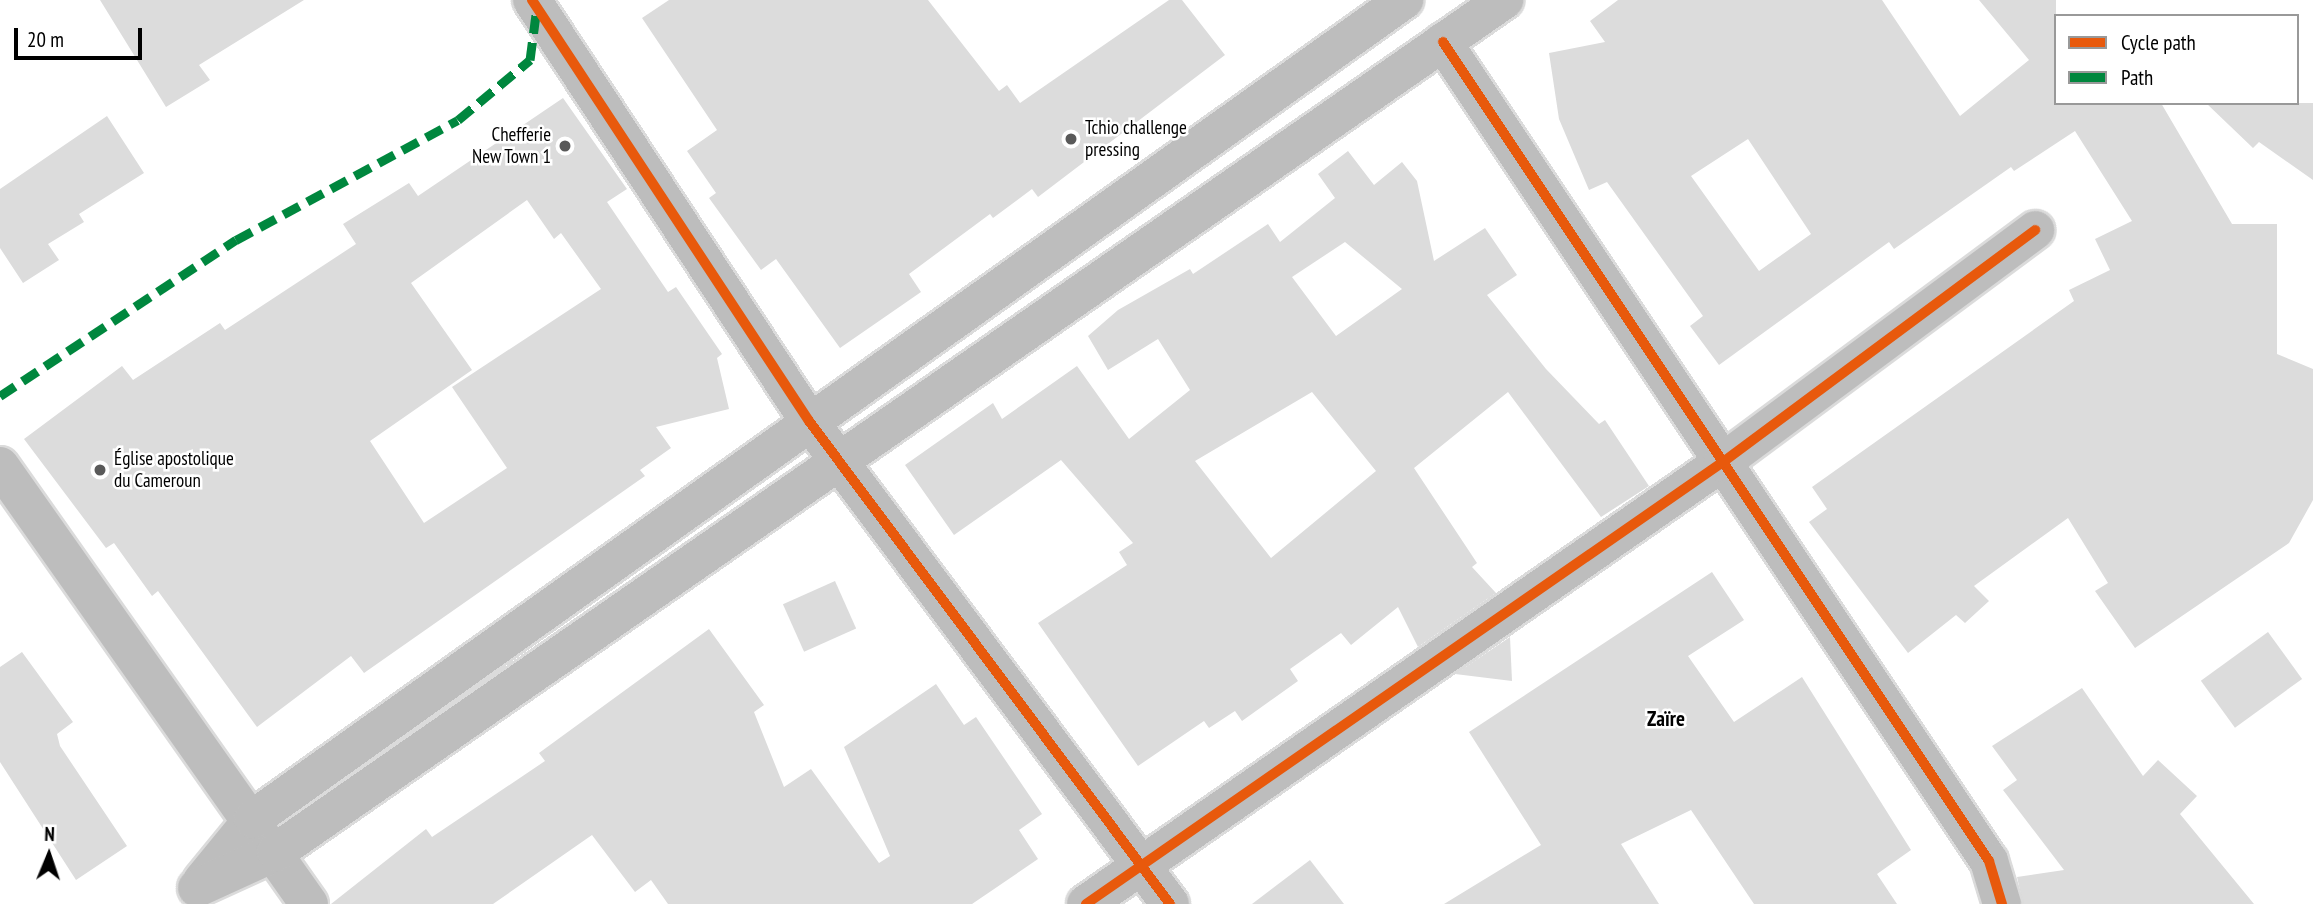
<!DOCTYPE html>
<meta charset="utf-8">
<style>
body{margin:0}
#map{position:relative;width:2313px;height:904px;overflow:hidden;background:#fff;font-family:"PT Sans Narrow",sans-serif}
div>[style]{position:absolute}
.building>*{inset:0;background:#dcdcdc;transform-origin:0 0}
.roads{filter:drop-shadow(2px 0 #dbdbdb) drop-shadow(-2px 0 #dbdbdb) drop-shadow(0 2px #dbdbdb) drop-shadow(0 -2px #dbdbdb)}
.street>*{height:38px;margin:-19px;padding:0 19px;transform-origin:19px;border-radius:19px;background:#bdbdbd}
.primary>*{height:38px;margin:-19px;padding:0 19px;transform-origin:19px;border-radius:19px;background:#bdbdbd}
.quiet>*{height:9px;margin-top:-4.5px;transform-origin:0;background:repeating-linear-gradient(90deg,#00873e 0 18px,transparent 0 27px)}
.cycleway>*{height:10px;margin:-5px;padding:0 5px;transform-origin:5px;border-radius:5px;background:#e8590c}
.dots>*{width:19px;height:19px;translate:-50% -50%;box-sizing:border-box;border:4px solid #fff;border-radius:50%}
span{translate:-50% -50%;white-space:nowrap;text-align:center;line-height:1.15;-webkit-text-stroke:5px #fff;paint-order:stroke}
.poi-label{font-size:19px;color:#000}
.left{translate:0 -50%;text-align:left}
.right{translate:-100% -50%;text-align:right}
.neighbourhood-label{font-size:21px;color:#000;font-weight:700}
.legend{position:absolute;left:2054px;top:14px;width:245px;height:91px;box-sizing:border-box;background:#fff;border:2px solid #999;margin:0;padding:9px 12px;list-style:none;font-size:21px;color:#000}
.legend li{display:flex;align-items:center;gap:14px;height:35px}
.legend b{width:35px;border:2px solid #999}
.north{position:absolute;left:14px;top:820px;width:70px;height:70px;-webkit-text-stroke:5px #fff;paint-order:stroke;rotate:2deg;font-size:19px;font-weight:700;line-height:28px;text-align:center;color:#000}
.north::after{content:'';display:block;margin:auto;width:24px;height:32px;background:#000;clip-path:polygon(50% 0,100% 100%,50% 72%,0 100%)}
.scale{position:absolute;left:14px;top:28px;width:128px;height:32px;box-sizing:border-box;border:4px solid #000;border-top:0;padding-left:9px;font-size:21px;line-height:24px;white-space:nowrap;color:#000;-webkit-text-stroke:5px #fff;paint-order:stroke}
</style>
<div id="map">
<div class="building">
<div style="clip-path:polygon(100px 0,304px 0,199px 65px,210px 80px,166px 107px)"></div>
<div style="clip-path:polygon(669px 0,928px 0,999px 91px,1007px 85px,1020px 103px,1169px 0,1182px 0,1225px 55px,1038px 197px,1032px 189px,993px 218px,990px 214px,909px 274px,921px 292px,840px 348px,776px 259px,761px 270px,709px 198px,716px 193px,687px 151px,717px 130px,642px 18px)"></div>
<div style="clip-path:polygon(evenodd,1618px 0,1882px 0,1960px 116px,2029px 60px,1979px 0,2056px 0,2056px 103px,2161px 103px,2232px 224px,2277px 224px,2277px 354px,2313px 369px,2313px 500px,2289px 543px,2135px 648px,2095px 591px,2108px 583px,2068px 518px,1974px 586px,1989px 601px,1965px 623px,1956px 615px,1908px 653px,1809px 522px,1827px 509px,1812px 487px,2074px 301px,2069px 290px,2110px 270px,2095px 239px,2132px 221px,2075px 131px,2014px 171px,2011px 167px,1894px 249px,1889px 242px,1719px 365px,1690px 326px,1703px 316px,1607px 182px,1589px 190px,1559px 119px,1549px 53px,1605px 42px,1590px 21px,1618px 0,1748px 139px,1811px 234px,1759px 271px,1691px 176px,1748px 139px)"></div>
<div style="clip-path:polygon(evenodd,563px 98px,627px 189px,607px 202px,668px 292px,676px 287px,722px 354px,717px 358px,729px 409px,656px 427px,671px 448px,640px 470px,645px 476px,364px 673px,351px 656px,257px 727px,158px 591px,152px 596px,114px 543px,106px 548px,24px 439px,122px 366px,133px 380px,220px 323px,225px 330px,356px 244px,343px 224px,409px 183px,418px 196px,563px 98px,527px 200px,554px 239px,561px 233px,601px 289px,452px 387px,507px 468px,424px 523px,370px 441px,472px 370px,411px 283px,527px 200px)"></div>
<div style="clip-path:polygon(2206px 103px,2313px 103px,2313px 180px,2259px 142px,2253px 148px)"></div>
<div style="clip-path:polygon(107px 116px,144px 173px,79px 214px,84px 222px,48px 244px,59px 260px,23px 283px,0 248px,0 189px)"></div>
<div style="clip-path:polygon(evenodd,1348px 151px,1374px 185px,1402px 162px,1417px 181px,1434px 261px,1485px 228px,1517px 275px,1487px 295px,1546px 369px,1599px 424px,1605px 420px,1649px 486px,1601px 517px,1508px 392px,1414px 468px,1477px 563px,1472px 567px,1496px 593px,1418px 647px,1398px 607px,1351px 645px,1341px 633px,1290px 669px,1298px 681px,1242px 721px,1235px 711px,1209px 728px,1204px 721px,1138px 766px,1038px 623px,1127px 565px,1119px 552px,1133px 543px,1061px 460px,954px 535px,905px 465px,993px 403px,1002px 419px,1077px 366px,1129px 439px,1190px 390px,1158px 339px,1108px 370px,1088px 336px,1118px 310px,1190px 269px,1193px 274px,1268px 224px,1280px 242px,1335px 198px,1318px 174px,1348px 151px,1345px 242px,1402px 289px,1336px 336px,1292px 277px,1345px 242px,1348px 151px,1312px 392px,1376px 471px,1271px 558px,1195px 461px,1312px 392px)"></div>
<div style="clip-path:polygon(1712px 572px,1744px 620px,1688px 656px,1734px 722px,1802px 677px,1911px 850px,1877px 874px,1897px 904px,1754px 904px,1691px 810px,1621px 844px,1659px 904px,1444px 904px,1541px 845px,1469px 732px)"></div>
<div style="left:835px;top:581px;width:52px;height:57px;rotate:66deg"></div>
<div style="clip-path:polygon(709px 629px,764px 705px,754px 712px,784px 787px,811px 769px,879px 863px,890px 856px,844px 747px,936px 684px,964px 725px,976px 717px,1042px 814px,1019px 830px,1038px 859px,972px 904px,668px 904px,651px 880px,635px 892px,592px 835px,493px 904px,331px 904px,426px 829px,432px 837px,545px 761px,539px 753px)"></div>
<div style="left:2268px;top:632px;width:58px;height:83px;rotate:54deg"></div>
<div style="clip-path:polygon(1510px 637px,1512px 681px,1455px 674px)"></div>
<div style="clip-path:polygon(22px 652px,73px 722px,57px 734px,60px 746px,127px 846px,76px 880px,0 762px,0 667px)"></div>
<div style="clip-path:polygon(2082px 688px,2143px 776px,2158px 760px,2197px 796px,2180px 814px,2254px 904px,2023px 904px,2017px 877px,2064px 870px,2003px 790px,2017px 780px,1992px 746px)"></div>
<div style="clip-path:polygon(1310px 860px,1344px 904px,1252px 904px)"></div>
</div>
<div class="roads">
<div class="street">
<div style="left:532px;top:0;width:504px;rotate:56.66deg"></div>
<div style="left:809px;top:421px;width:603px;rotate:53.23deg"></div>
<div style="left:1443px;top:42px;width:984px;rotate:56.31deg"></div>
<div style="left:1989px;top:861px;width:45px;rotate:73.2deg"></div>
<div style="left:0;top:466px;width:536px;rotate:54.8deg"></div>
<div style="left:1086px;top:904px;width:775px;rotate:-34.76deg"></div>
<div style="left:1723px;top:462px;width:389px;rotate:-36.6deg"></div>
</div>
<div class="primary">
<div style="left:202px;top:881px;width:80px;rotate:-50.6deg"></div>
<div style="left:253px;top:819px;width:1413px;rotate:-35.43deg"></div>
<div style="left:197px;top:888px;width:87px;rotate:-24.5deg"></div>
<div style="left:276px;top:852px;width:1495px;rotate:-34.75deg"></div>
</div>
</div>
<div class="quiet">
<div style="left:0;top:396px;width:283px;rotate:-33.5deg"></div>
<div style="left:236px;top:240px;width:252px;rotate:-28.4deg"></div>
<div style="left:458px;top:120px;width:94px;rotate:-39.8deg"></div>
<div style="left:530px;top:60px;width:53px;rotate:-82.5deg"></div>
</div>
<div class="cycleway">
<div style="left:532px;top:0;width:504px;rotate:56.66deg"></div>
<div style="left:809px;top:421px;width:603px;rotate:53.23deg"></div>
<div style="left:1443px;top:42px;width:984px;rotate:56.31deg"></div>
<div style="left:1989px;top:861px;width:45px;rotate:73.2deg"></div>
<div style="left:1086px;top:904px;width:775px;rotate:-34.76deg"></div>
<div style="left:1723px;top:462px;width:389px;rotate:-36.6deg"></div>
</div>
<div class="dots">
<div style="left:1071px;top:139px;background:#595959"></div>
<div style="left:565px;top:146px;background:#595959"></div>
<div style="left:100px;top:470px;background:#595959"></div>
</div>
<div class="poi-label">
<span class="left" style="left:1085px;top:139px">Tchio challenge<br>pressing</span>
<span class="right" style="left:551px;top:146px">Chefferie<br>New Town 1</span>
<span class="left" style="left:114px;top:470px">Église apostolique<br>du Cameroun</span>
</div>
<div class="neighbourhood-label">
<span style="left:1666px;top:719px">Zaïre</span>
</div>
<ul class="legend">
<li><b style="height:9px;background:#e8590c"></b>Cycle path</li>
<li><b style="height:9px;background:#00873e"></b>Path</li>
</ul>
<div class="north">N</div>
<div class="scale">20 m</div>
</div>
